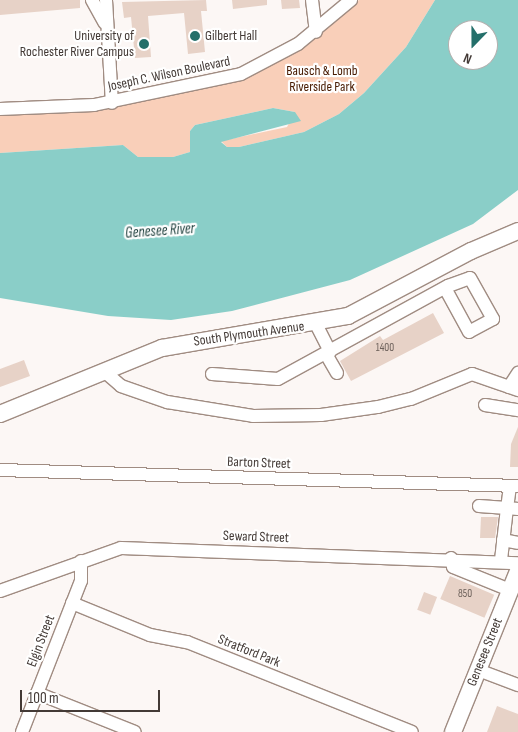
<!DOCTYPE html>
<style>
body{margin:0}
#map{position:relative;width:518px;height:732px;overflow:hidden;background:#fcf7f5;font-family:"Sofia Sans Condensed",sans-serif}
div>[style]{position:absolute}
.green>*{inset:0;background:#f9cfb9}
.water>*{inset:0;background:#8acec8}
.building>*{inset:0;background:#e7d2c7;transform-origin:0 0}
.roads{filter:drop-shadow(1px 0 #a08c82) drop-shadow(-1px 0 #a08c82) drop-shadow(0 1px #a08c82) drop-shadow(0 -1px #a08c82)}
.minor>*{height:12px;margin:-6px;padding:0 6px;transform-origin:6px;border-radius:6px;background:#fff}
.major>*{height:16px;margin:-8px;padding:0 8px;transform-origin:8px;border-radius:8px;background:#fff}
.dots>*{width:14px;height:14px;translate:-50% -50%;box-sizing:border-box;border:2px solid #fff;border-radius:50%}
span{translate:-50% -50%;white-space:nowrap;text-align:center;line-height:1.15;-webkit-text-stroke:4.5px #fff;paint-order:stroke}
.number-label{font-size:11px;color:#6c605a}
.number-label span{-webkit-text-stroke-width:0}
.poi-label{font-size:14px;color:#433a36}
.right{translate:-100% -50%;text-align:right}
.left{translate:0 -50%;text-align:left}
.park-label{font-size:14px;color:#471a00}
.street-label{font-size:14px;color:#433a36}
.water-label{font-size:15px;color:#1b3d3a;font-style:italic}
.north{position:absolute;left:448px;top:20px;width:50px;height:50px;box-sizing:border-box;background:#fff;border:1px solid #b4b0af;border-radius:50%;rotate:202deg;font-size:14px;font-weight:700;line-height:20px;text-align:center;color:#433a36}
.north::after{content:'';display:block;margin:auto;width:18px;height:22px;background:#246f6a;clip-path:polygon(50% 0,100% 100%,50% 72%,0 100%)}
.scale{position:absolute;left:20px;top:690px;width:140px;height:22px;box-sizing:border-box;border:2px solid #433a36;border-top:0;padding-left:6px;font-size:15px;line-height:18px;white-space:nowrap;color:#433a36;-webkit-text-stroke:4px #fff;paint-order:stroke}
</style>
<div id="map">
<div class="green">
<div style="clip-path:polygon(359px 0,435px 0,406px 47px,364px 93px,339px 114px,304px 132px,239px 147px,227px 147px,221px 141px,287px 127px,295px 112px,273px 108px,195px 125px,190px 131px,190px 152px,173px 157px,138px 157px,123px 145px,0 153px,0 114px,80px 112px,239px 80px,294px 53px)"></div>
</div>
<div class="water">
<div style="clip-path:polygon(evenodd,435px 0,518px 0,518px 190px,473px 224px,350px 280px,232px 311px,171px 320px,108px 316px,0 298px,0 153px,123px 145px,138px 157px,173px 157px,190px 152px,190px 131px,195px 125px,273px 108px,295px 112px,301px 121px,221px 142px,227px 147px,239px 147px,304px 132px,339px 114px,364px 93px,406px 47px,435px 0,458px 30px,488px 30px,488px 60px,458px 60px,458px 30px)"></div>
</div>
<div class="building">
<div style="clip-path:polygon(0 0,80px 0,80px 8px,0 15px)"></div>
<div style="clip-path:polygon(206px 0,207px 11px,201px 11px,205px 52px,188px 54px,184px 13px,148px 16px,151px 57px,135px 58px,131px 17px,124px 18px,122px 2px)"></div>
<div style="clip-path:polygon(232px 0,267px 0,267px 5px,233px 9px)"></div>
<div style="clip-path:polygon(281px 0,299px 0,300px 8px,282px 9px)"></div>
<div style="clip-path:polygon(433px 313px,444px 333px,351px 381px,340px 361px,380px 336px,383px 340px)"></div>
<div style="clip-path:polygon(24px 360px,30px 376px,0 387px,0 369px)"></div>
<div style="clip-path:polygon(518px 427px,518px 467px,510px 467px,511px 444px)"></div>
<div style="clip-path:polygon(481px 517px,498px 517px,495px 538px,480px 538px)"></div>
<div style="left:450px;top:576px;width:48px;height:25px;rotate:23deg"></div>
<div style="left:424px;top:592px;width:14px;height:19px;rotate:21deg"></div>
<div style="clip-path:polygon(497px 706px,518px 714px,518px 732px,487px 732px)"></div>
</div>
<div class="roads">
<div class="minor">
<div style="left:92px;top:0;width:26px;rotate:61deg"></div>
<div style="left:106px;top:0;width:103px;rotate:86.7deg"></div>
<div style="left:312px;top:0;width:32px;rotate:83deg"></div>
<div style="left:0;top:109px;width:94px;rotate:-2.4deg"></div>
<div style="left:94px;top:105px;width:150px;rotate:-11.9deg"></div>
<div style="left:241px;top:74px;width:64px;rotate:-27.8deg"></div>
<div style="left:298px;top:44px;width:69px;rotate:-39.7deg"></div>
<div style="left:316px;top:324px;width:31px;rotate:63deg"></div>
<div style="left:326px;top:354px;width:22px;rotate:60deg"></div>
<div style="left:105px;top:372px;width:21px;rotate:41deg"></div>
<div style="left:121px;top:386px;width:49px;rotate:19.2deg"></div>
<div style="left:167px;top:402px;width:87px;rotate:9.2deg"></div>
<div style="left:253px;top:416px;width:68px;rotate:-0.8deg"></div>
<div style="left:321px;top:415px;width:58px;rotate:-8deg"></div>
<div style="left:378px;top:407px;width:34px;rotate:-14deg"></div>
<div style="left:411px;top:399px;width:66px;rotate:-22.3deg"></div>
<div style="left:472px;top:374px;width:49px;rotate:19.2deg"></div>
<div style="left:212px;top:374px;width:66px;rotate:4.3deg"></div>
<div style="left:278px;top:379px;width:194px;rotate:-28.7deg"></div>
<div style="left:448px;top:286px;width:23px;rotate:-20deg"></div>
<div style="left:470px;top:278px;width:47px;rotate:60.7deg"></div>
<div style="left:493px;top:319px;width:27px;rotate:152deg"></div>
<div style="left:469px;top:332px;width:50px;rotate:-118.6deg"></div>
<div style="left:509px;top:387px;width:17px;rotate:-57deg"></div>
<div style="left:485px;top:405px;width:33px;rotate:9deg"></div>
<div style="left:0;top:470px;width:518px;rotate:1.77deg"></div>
<div style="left:479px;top:506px;width:28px;rotate:4deg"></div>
<div style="left:507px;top:508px;width:22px;rotate:-82deg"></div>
<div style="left:503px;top:540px;width:15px;rotate:11deg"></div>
<div style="left:451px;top:558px;width:9px;rotate:77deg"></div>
<div style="left:453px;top:567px;width:61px;rotate:22deg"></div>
<div style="left:501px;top:560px;width:52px;rotate:-83.4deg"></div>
<div style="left:507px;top:508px;width:11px;rotate:5deg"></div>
<div style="left:0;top:591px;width:128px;rotate:-19.6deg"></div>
<div style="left:121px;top:548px;width:397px;rotate:2.2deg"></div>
<div style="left:72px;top:603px;width:84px;rotate:22.3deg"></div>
<div style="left:150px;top:635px;width:38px;rotate:11deg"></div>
<div style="left:187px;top:642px;width:242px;rotate:21.8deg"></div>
<div style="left:478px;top:670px;width:43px;rotate:20.6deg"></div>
<div style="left:37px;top:693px;width:105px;rotate:21.7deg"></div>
<div style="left:22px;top:732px;width:162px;rotate:-68.7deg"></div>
<div style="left:81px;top:581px;width:20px;rotate:-90deg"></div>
</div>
<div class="major">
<div style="left:0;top:414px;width:175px;rotate:-22.2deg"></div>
<div style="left:162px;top:348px;width:189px;rotate:-9.8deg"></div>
<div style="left:348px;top:316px;width:139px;rotate:-27.9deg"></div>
<div style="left:471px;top:251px;width:51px;rotate:-23.1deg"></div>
<div style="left:453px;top:732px;width:174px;rotate:-68deg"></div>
</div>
</div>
<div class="dots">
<div style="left:195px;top:36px;background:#246f6a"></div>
<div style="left:144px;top:44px;background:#246f6a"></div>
</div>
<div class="number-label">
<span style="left:385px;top:348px">1400</span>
<span style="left:465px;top:594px">850</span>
</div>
<div class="poi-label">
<span class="right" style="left:134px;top:44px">University of<br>Rochester River Campus</span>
<span class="left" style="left:205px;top:36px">Gilbert Hall</span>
</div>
<div class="park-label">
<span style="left:322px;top:79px">Bausch &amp; Lomb<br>Riverside Park</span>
</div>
<div class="street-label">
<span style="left:169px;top:74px;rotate:-12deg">Joseph C. Wilson Boulevard</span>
<span style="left:249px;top:334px;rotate:-8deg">South Plymouth Avenue</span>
<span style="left:259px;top:463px;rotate:2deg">Barton Street</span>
<span style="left:256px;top:537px;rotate:2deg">Seward Street</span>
<span style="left:41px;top:641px;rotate:-69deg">Elgin Street</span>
<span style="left:249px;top:651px;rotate:22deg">Stratford Park</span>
<span style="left:485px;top:652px;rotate:-68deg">Genesee Street</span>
</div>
<div class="water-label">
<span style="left:160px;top:231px;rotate:-4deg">Genesee River</span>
</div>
<div class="north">N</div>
<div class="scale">100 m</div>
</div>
